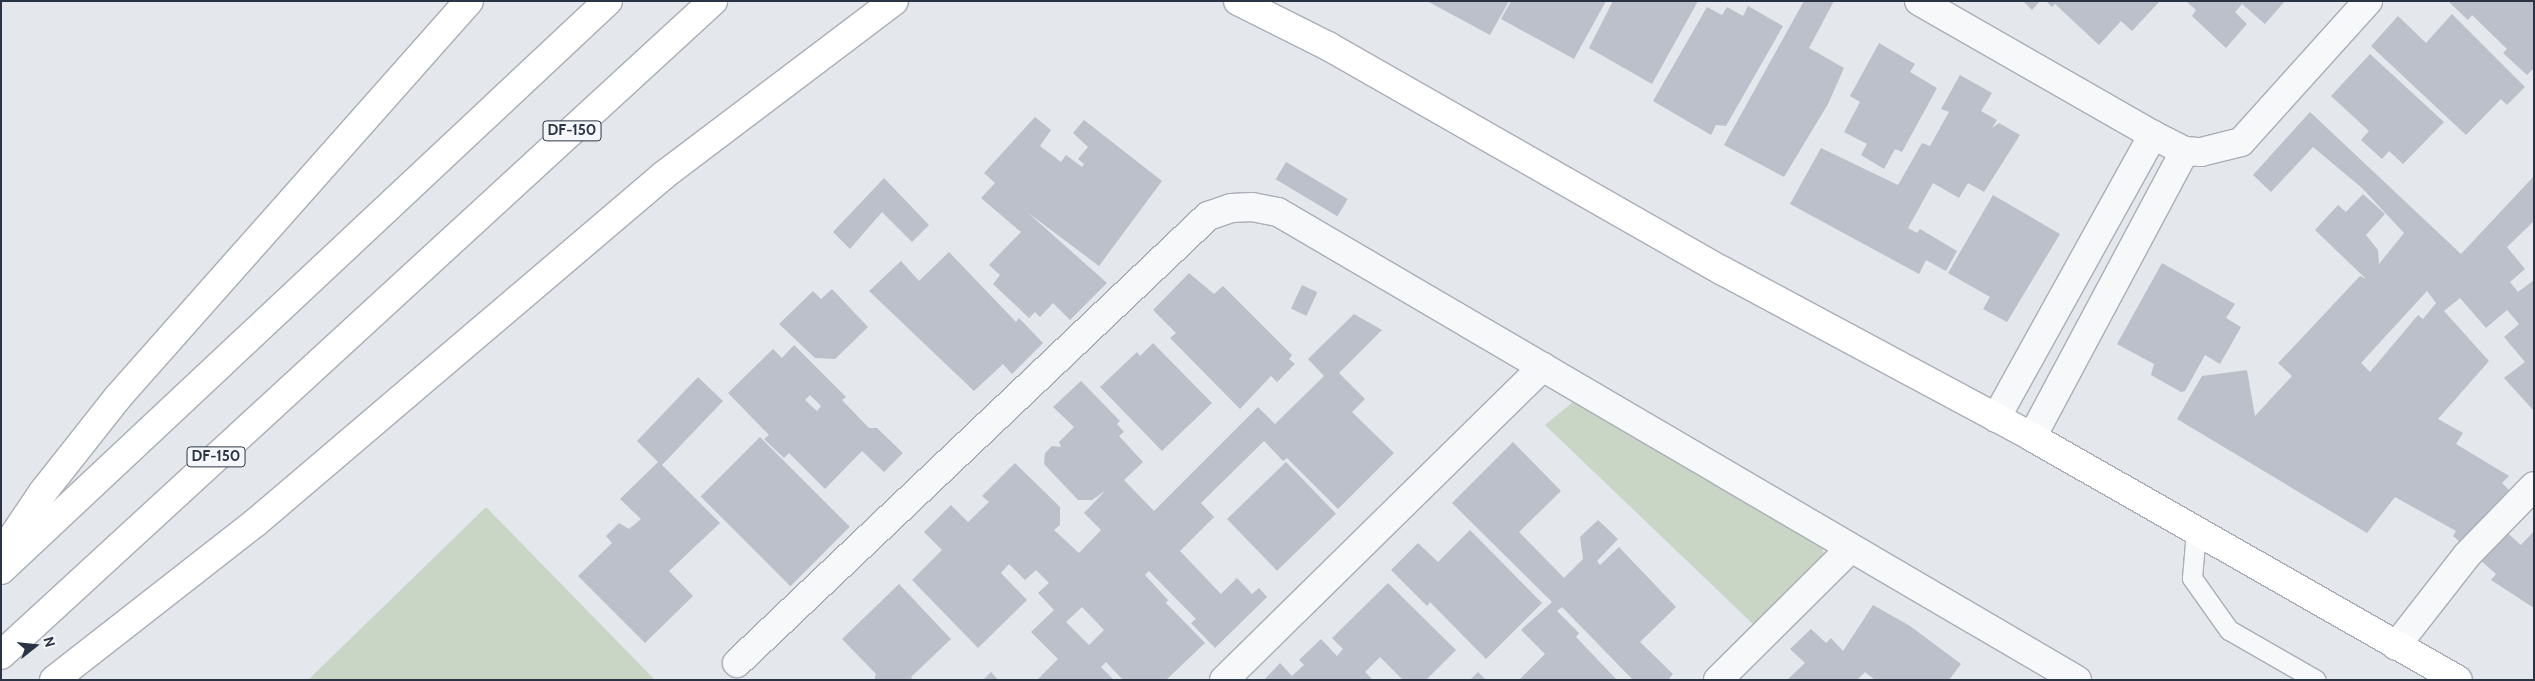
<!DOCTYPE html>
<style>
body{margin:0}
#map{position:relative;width:2535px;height:681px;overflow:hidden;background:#e4e7ec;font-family:Cabin,sans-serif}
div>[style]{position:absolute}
.green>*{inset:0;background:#c9d6c5}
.building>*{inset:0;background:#bbc0ca;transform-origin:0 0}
.roads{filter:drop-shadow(1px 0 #a9aeb7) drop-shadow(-1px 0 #a9aeb7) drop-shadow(0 1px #a9aeb7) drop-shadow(0 -1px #a9aeb7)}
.lane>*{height:19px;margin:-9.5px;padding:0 9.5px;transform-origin:9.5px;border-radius:9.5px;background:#f7f8fa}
.street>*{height:28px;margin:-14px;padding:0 14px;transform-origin:14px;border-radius:14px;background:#f7f8fa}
.secondary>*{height:28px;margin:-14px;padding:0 14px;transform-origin:14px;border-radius:14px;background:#fff}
.primary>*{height:28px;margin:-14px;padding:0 14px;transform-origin:14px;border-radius:14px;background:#fff}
span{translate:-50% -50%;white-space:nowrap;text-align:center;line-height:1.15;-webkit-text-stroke:5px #f4f6f9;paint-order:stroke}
.shield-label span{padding:1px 4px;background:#f4f6f9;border:1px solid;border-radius:4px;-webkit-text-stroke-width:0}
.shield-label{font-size:15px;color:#2b3445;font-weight:700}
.frame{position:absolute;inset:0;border:2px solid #2b3445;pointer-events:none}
.north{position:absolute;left:10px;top:621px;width:50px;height:50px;-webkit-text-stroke:4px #f4f6f9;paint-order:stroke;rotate:74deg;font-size:14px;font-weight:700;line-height:20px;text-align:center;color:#2b3445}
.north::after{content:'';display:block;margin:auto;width:18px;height:22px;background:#2b3445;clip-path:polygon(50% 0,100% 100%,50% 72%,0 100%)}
</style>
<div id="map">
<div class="green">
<div style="clip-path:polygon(1574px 401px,1820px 540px,1824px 554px,1755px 626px,1545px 425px)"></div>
<div style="clip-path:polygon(486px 507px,655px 680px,308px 680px)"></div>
</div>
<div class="building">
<div style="clip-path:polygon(1427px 1px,1509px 1px,1490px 35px)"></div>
<div style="clip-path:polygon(1511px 1px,1606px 1px,1574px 59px,1501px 19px)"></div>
<div style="clip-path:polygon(1613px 1px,1698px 1px,1652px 84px,1589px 48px)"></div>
<div style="clip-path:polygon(1804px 1px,1834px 1px,1809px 48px,1844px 68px,1828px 104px,1784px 177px,1724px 145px)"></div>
<div style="clip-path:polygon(2023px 1px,2040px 1px,2032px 10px)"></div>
<div style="clip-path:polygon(2046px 1px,2160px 1px,2132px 31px,2121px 21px,2099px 45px,2055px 4px,2052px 7px)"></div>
<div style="clip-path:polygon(2186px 1px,2285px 1px,2265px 24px,2242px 4px,2235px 12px,2247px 24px,2226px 48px,2192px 16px,2196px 10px)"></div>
<div style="clip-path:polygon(2448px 1px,2534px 1px,2534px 68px,2527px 75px,2503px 53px,2507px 49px,2472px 15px,2468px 20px)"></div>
<div style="clip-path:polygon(1748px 6px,1783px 26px,1726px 126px,1716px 125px,1711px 135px,1653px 101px,1707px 7px,1722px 15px,1727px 7px,1743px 16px)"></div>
<div style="clip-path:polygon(2452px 14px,2525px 87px,2507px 105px,2501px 99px,2466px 135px,2371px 46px,2398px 16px,2426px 43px)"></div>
<div style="clip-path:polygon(1879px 43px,1915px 64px,1910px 72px,1937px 88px,1902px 152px,1895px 149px,1884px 169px,1861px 155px,1867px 144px,1844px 132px,1860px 102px,1850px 96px)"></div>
<div style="clip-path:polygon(2370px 54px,2444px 122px,2403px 164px,2389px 151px,2382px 159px,2361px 140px,2369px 131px,2331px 96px)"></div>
<div style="clip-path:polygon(1960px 75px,1992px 93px,1981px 111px,1997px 120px,1992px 128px,1999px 123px,2020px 135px,1984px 192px,1968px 183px,1959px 198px,1933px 183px,1908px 228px,1917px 233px,1920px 229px,1957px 251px,1946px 271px,1926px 260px,1919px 274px,1790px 204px,1821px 148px,1898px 185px,1922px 143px,1930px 146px,1949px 112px,1941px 109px)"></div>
<div style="clip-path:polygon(evenodd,2310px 112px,2461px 254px,2534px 176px,2534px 221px,2507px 247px,2525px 269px,2510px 282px,2518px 292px,2534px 280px,2534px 411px,2504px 378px,2525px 362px,2504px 337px,2519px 324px,2507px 310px,2486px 328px,2460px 298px,2444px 311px,2489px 361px,2438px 419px,2463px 433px,2456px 444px,2509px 476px,2502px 483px,2513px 494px,2497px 524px,2521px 545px,2534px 531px,2534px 608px,2491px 580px,2496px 574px,2453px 536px,2456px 531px,2395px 497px,2367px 533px,2177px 419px,2202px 376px,2247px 370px,2255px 416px,2292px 376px,2278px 363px,2280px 361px,2360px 276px,2366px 279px,2315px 230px,2338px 205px,2346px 212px,2363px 194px,2385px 214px,2366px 235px,2378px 250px,2379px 264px,2404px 233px,2362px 188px,2313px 147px,2271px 192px,2253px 175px,2310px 112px,2427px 291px,2436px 303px,2423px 319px,2418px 315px,2370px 372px,2361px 363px,2427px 291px)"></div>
<div style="clip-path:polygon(1035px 117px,1051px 130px,1040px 146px,1061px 162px,1066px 155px,1082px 167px,1084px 164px,1078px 159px,1088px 147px,1073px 133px,1084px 120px,1162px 181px,1099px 266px,1027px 212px,1107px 283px,1070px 320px,1053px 303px,1040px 317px,1035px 312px,1029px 318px,993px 284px,1000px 275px,989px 265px,1021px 232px,981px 198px,995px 183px,984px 173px)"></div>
<div style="left:1286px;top:162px;width:72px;height:20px;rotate:31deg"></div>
<div style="clip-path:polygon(884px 178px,929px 225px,912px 242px,882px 212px,850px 249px,833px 232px)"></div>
<div style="clip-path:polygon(1993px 195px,2060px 234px,2007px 322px,1983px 309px,1990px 297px,1948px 273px)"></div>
<div style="clip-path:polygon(949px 252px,1016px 322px,1019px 318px,1043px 343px,1012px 374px,1003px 364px,974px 391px,869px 291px,901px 261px,919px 281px)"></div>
<div style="clip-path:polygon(2162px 263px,2235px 304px,2226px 318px,2241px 327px,2220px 364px,2205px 355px,2185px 391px,2181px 392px,2151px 375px,2154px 364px,2117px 344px)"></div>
<div style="clip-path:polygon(1189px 273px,1214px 294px,1223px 286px,1292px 355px,1289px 359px,1295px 364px,1277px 382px,1271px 376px,1240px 409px,1170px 338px,1176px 333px,1153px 310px)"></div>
<div style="left:1302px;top:285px;width:17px;height:26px;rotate:25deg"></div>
<div style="clip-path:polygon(832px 289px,868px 327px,835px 359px,815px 358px,779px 324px,813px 291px,821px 299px)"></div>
<div style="clip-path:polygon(evenodd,1354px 314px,1382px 330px,1339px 373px,1365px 399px,1352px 412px,1394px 453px,1338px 509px,1287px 458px,1283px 461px,1264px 441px,1201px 503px,1214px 517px,1180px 551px,1221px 594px,1237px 578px,1252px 594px,1259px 588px,1267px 597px,1215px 648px,1191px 623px,1196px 619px,1149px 571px,1145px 575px,1168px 600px,1166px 603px,1205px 643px,1166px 680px,1123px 680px,1106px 662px,1101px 667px,1114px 680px,1037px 680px,1058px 659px,1031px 632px,1054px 610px,1038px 593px,1049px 583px,1036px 570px,1025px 580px,1009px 564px,1001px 573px,1027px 600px,978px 648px,912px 580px,942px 550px,924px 532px,951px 505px,968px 522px,989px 502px,982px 496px,1015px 463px,1060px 507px,1060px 525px,1054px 530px,1079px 553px,1101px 530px,1084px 513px,1105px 491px,1092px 500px,1078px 500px,1044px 464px,1045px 453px,1052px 446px,1061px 447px,1059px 442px,1074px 427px,1053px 407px,1081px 381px,1120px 421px,1117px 424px,1124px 432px,1119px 436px,1143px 462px,1124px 480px,1154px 511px,1258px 407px,1275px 424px,1320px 380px,1324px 376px,1308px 359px,1354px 314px,1082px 607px,1104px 630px,1089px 645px,1066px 622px,1082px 607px)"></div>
<div style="clip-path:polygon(1153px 343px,1212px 403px,1162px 451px,1100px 387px,1137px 352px,1140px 356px)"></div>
<div style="clip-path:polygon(evenodd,794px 345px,846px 397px,842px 400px,869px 428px,877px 428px,903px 453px,884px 472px,862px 451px,825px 489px,789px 453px,784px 458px,764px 439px,769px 435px,728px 393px,773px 349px,782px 358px,794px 345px,810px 395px,821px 406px,817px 411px,805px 400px,810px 395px)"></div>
<div style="clip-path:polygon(698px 377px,723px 401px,662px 465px,720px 523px,669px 571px,693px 596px,645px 643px,578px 576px,612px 543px,606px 536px,619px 523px,629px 529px,641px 519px,620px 499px,658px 462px,637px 441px)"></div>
<div style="left:760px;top:437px;width:127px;height:84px;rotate:45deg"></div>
<div style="clip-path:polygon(1513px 442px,1561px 491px,1519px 532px,1564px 578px,1583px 559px,1580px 537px,1598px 520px,1618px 539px,1597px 561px,1600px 565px,1619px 547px,1676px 607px,1640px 642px,1673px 674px,1668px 680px,1633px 680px,1562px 607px,1557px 611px,1579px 633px,1576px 637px,1617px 680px,1519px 680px,1545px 654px,1521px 630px,1552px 602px,1452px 503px)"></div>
<div style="left:1286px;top:462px;width:72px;height:82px;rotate:46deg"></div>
<div style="clip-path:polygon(1470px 530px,1542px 603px,1486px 659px,1430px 602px,1427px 606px,1391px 570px,1418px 543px,1438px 562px)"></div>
<div style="clip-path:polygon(1388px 583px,1456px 650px,1426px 680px,1403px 680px,1380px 657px,1365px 672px,1373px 680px,1264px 680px,1280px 663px,1292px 676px,1304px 665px,1299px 660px,1321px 639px,1337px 656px,1343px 649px,1332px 638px)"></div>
<div style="clip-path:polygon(899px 584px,951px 639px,911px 677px,913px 680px,874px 680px,876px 674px,842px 639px)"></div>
<div style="clip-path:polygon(1873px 605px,1910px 626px,1961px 664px,1949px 680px,1875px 680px,1865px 672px,1857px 680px,1787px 680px,1805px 663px,1790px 649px,1811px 629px,1826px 643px,1831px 638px,1843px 651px)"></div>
<div style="clip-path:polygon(991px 672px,998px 680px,983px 680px)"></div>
<div style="clip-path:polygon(1478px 672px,1486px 680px,1470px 680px)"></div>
</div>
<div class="roads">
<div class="lane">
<div style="left:2196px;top:531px;width:47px;rotate:94.9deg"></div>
<div style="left:2192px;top:578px;width:64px;rotate:54.6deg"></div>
<div style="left:2229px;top:630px;width:100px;rotate:29.9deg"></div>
</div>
<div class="street">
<div style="left:1919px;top:1px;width:270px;rotate:29.8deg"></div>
<div style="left:2153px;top:135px;width:36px;rotate:27deg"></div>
<div style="left:2185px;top:151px;width:16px;rotate:4deg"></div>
<div style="left:2201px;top:152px;width:41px;rotate:-14deg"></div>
<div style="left:2241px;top:142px;width:190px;rotate:-48deg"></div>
<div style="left:1996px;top:418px;width:324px;rotate:-61deg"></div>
<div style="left:2032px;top:437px;width:324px;rotate:-61.9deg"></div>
<div style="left:2396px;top:646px;width:115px;rotate:-52deg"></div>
<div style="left:2467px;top:555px;width:96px;rotate:-45.8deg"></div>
<div style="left:737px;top:663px;width:649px;rotate:-43.5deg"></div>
<div style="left:1208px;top:216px;width:24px;rotate:-19deg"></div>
<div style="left:1231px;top:208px;width:21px;rotate:-3deg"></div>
<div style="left:1252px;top:207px;width:26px;rotate:11deg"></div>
<div style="left:1278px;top:212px;width:926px;rotate:30.36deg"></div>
<div style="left:1224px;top:680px;width:447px;rotate:-44.5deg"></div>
<div style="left:1718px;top:680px;width:187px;rotate:-44.8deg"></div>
</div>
<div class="secondary">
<div style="left:1238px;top:1px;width:101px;rotate:26.6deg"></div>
<div style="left:1328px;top:46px;width:455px;rotate:29.7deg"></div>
<div style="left:1723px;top:271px;width:351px;rotate:28.2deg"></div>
<div style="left:2032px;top:437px;width:490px;rotate:29.7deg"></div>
</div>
<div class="primary">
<div style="left:1px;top:554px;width:75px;rotate:-55.9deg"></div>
<div style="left:43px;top:492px;width:121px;rotate:-51.7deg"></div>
<div style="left:118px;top:397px;width:529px;rotate:-48.45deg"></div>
<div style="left:1px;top:570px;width:832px;rotate:-43.15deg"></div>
<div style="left:1px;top:655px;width:967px;rotate:-42.57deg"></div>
<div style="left:54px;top:680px;width:255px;rotate:-38deg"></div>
<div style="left:255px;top:523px;width:537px;rotate:-40.39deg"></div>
<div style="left:664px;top:175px;width:288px;rotate:-37.1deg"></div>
</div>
</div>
<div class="shield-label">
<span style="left:572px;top:131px">DF-150</span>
<span style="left:216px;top:457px">DF-150</span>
</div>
<div class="frame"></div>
<div class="north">N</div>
</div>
